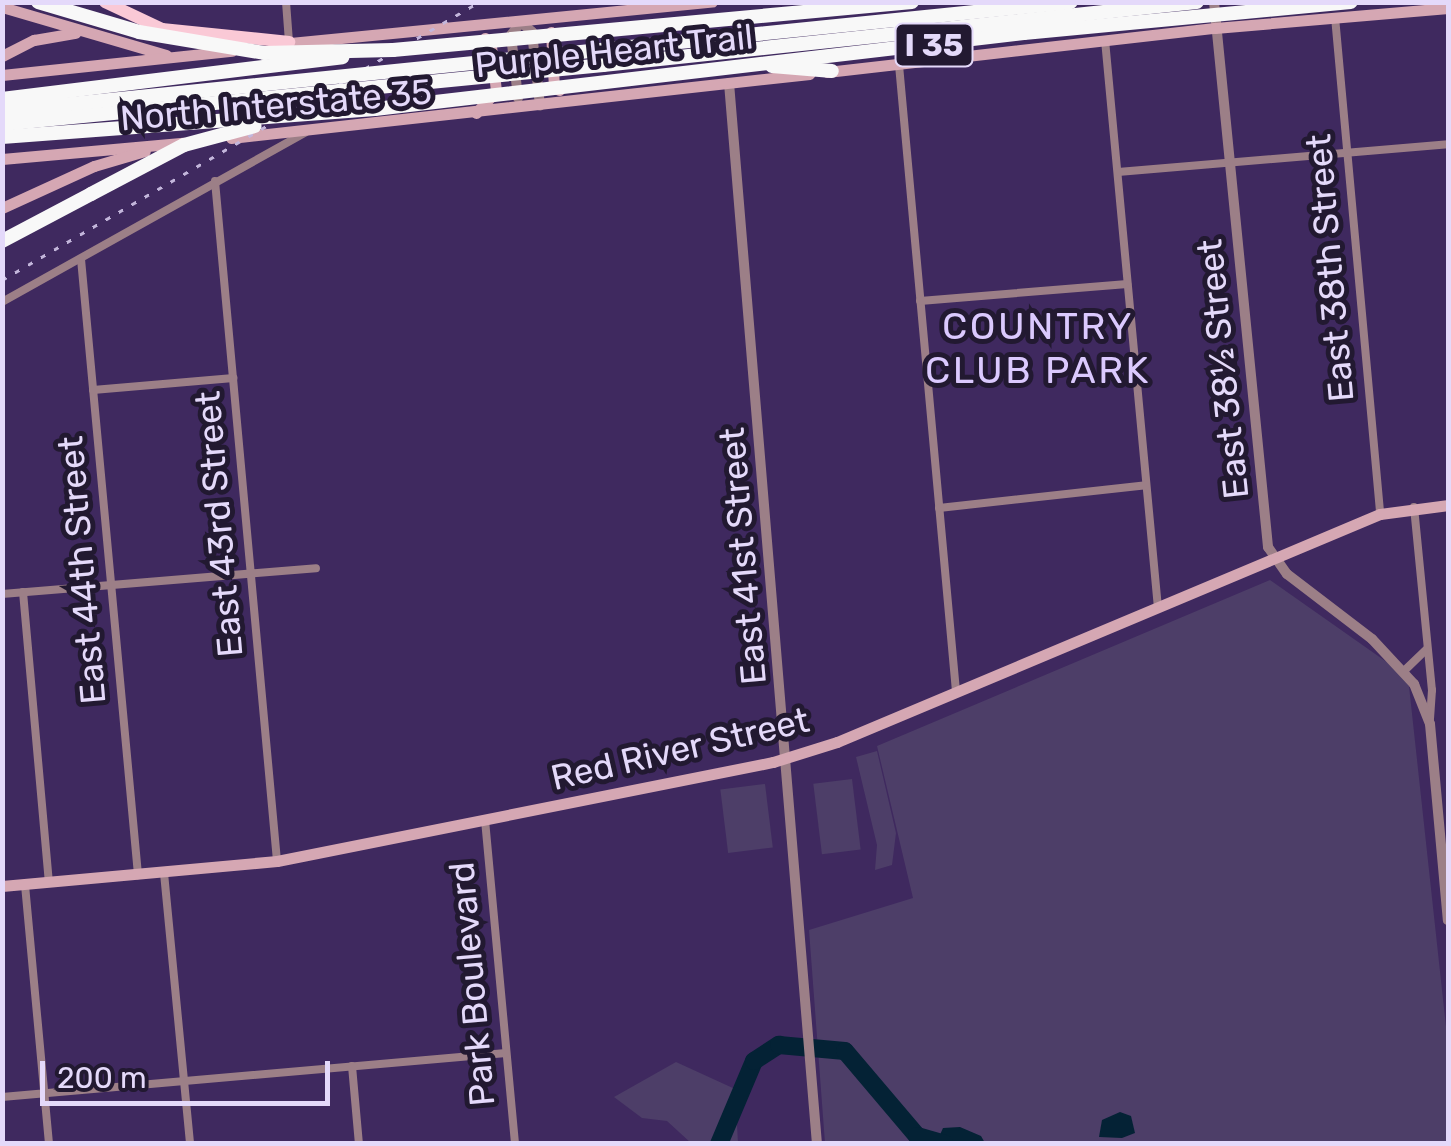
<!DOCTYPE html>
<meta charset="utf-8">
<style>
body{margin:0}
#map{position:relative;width:1451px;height:1146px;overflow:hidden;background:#3f295f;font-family:Rubik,sans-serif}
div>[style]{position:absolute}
.green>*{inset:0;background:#4d3e68;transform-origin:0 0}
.water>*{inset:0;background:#042235}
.river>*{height:18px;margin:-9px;padding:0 9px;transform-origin:9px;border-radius:9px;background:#042235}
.minor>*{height:8px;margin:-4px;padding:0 4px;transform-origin:4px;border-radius:4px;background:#9c7f87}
.tertiary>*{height:10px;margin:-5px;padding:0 5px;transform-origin:5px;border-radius:5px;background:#9c7f87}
.secondary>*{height:11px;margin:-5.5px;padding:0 5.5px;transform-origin:5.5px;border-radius:5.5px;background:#d5a7b3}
.primary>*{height:12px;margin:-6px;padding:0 6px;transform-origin:6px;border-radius:6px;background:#fac9d6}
.motorway>*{height:14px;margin:-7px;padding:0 7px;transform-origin:7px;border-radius:7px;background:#f8f8f8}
.rail>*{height:2.5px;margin-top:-1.25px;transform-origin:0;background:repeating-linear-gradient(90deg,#c3b6db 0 5px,transparent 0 15px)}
.motorway-bridge>*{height:14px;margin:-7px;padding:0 7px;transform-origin:7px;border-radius:7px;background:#f8f8f8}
span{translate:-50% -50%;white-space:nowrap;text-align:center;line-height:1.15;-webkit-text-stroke:10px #221931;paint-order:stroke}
.shield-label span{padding:2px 8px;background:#221931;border:2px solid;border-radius:8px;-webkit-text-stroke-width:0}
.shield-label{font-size:32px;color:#e4d9fa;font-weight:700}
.street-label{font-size:35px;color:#e4d9fa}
.neighbourhood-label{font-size:38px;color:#dbc9fe;letter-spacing:2.5px}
.frame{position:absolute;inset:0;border:5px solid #e4d9fa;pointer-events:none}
.scale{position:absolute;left:40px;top:1061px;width:290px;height:45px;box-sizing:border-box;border:5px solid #e4d9fa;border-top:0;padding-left:12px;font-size:30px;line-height:35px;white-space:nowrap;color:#e4d9fa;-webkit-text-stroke:8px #221931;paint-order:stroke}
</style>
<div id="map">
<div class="green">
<div style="clip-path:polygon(1270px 580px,1408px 677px,1448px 1045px,1448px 1143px,825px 1143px,809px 930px,913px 898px,877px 746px)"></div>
<div style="clip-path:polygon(877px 751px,896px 833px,892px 865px,875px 870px,877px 845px,856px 757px)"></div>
<div style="left:852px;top:779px;width:71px;height:39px;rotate:83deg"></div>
<div style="left:765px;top:784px;width:64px;height:45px;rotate:83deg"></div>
<div style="clip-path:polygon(676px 1062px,735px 1089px,738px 1143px,691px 1143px,667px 1121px,642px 1118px,614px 1097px)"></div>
</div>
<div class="water">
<div style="clip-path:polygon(1120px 1112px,1131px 1116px,1135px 1133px,1122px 1138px,1099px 1137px,1102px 1120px)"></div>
<div style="clip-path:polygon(898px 1117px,908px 1119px,919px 1132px,939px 1137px,943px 1128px,960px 1127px,981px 1136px,985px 1143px,942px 1143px,911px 1137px,896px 1122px)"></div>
</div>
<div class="river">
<div style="left:719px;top:1144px;width:90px;rotate:-67.1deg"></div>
<div style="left:754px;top:1061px;width:30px;rotate:-33deg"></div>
<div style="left:779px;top:1045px;width:66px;rotate:5.2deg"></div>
<div style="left:845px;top:1051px;width:111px;rotate:49.7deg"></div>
<div style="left:917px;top:1136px;width:29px;rotate:16deg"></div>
</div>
<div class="minor">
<div style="left:286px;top:2px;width:40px;rotate:85.7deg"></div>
<div style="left:1335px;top:17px;width:499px;rotate:84.8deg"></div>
<div style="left:1105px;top:40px;width:570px;rotate:84.67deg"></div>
<div style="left:899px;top:65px;width:629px;rotate:84.8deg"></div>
<div style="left:1118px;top:172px;width:331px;rotate:-4.8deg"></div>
<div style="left:215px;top:181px;width:683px;rotate:84.79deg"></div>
<div style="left:81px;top:259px;width:619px;rotate:84.71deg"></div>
<div style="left:920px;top:301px;width:208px;rotate:-4.7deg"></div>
<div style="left:2px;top:302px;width:348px;rotate:-29.2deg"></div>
<div style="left:93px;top:390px;width:141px;rotate:-4.9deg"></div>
<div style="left:1414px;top:507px;width:184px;rotate:84.4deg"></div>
<div style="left:1432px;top:690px;width:30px;rotate:94deg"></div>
<div style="left:939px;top:508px;width:208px;rotate:-6.3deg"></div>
<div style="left:23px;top:592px;width:292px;rotate:84.9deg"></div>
<div style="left:2px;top:594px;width:315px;rotate:-4.7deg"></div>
<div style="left:1405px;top:670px;width:29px;rotate:-44deg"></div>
<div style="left:485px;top:820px;width:325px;rotate:84.7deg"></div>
<div style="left:164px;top:873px;width:272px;rotate:84.5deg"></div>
<div style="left:25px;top:885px;width:260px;rotate:84.7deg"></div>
<div style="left:352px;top:1066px;width:78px;rotate:84.9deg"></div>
<div style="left:2px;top:1097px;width:506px;rotate:-4.99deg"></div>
</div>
<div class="tertiary">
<div style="left:1214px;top:2px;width:548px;rotate:84.34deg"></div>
<div style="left:1268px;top:547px;width:33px;rotate:55deg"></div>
<div style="left:1287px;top:574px;width:107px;rotate:37.4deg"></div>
<div style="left:1372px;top:639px;width:62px;rotate:47deg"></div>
<div style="left:1414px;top:684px;width:43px;rotate:68.2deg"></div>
<div style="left:1430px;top:724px;width:197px;rotate:84.8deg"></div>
<div style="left:729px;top:83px;width:1065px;rotate:85.26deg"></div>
<div style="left:518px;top:98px;width:63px;rotate:-96.3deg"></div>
<div style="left:511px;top:35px;width:16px;rotate:-52deg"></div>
<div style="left:521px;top:22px;width:15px;rotate:42deg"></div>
<div style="left:532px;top:32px;width:74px;rotate:83.8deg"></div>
</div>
<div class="secondary">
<div style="left:2px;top:7px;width:171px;rotate:16.3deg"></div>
<div style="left:551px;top:32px;width:55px;rotate:86.9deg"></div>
<div style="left:554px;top:87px;width:6px;rotate:31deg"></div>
<div style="left:280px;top:44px;width:434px;rotate:-5.6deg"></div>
<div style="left:2px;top:56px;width:36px;rotate:-27deg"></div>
<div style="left:34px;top:40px;width:42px;rotate:-9.7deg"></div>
<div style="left:827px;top:72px;width:390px;rotate:-6.5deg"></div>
<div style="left:1215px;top:28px;width:234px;rotate:-4.9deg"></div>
<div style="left:2px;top:75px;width:231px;rotate:-6deg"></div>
<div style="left:476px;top:113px;width:30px;rotate:-48deg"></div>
<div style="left:496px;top:91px;width:45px;rotate:-96.3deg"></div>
<div style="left:491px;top:46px;width:10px;rotate:-127deg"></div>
<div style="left:231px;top:138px;width:582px;rotate:-6.32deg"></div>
<div style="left:2px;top:159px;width:182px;rotate:-5.1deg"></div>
<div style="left:2px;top:208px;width:101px;rotate:-24.5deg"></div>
<div style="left:94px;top:166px;width:53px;rotate:-16.4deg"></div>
<div style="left:2px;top:886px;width:276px;rotate:-5.2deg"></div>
<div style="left:277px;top:861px;width:506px;rotate:-11.29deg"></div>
<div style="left:773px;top:762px;width:67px;rotate:-17.4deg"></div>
<div style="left:837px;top:742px;width:589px;rotate:-22.78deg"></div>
<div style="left:1380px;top:514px;width:69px;rotate:-7.5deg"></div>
</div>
<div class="primary">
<div style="left:105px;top:2px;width:63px;rotate:25.3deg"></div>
<div style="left:162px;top:29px;width:128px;rotate:5.8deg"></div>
</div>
<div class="motorway">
<div style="left:38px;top:2px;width:105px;rotate:16.5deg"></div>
<div style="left:600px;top:50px;width:473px;rotate:-5.8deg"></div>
<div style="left:603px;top:65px;width:597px;rotate:-6.05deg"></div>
<div style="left:772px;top:66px;width:60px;rotate:4.8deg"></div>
<div style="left:2px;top:99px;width:343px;rotate:-7deg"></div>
<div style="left:2px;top:241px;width:101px;rotate:-27.8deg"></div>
</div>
<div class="rail">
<div style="left:2px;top:280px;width:552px;rotate:-30.23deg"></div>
</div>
<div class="motorway-bridge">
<div style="left:139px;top:32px;width:127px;rotate:9.5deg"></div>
<div style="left:264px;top:53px;width:129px;rotate:-1.3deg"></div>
<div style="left:393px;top:50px;width:521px;rotate:-5.28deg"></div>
<div style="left:2px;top:111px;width:601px;rotate:-5.82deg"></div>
<div style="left:2px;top:124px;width:604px;rotate:-5.61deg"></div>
<div style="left:2px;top:137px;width:374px;rotate:-4.3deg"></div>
<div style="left:375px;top:109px;width:653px;rotate:-6.68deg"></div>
<div style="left:1024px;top:33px;width:328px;rotate:-5.4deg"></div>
<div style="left:91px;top:194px;width:105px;rotate:-27.8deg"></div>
<div style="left:184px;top:145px;width:73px;rotate:-15deg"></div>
</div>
<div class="shield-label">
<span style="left:934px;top:45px">I 35</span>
</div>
<div class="street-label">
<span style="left:614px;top:51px;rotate:-6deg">Purple Heart Trail</span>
<span style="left:276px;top:105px;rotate:-5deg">North Interstate 35</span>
<span style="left:1330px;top:268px;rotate:-95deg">East 38th Street</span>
<span style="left:1223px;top:369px;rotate:-96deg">East 38½ Street</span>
<span style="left:219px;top:524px;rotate:-95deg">East 43rd Street</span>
<span style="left:743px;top:556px;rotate:-95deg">East 41st Street</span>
<span style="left:82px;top:570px;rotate:-95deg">East 44th Street</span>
<span style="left:680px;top:749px;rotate:-13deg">Red River Street</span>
<span style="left:472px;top:984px;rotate:-95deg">Park Boulevard</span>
</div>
<div class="neighbourhood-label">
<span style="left:1038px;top:349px">COUNTRY<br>CLUB PARK</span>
</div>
<div class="frame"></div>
<div class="scale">200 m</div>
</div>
